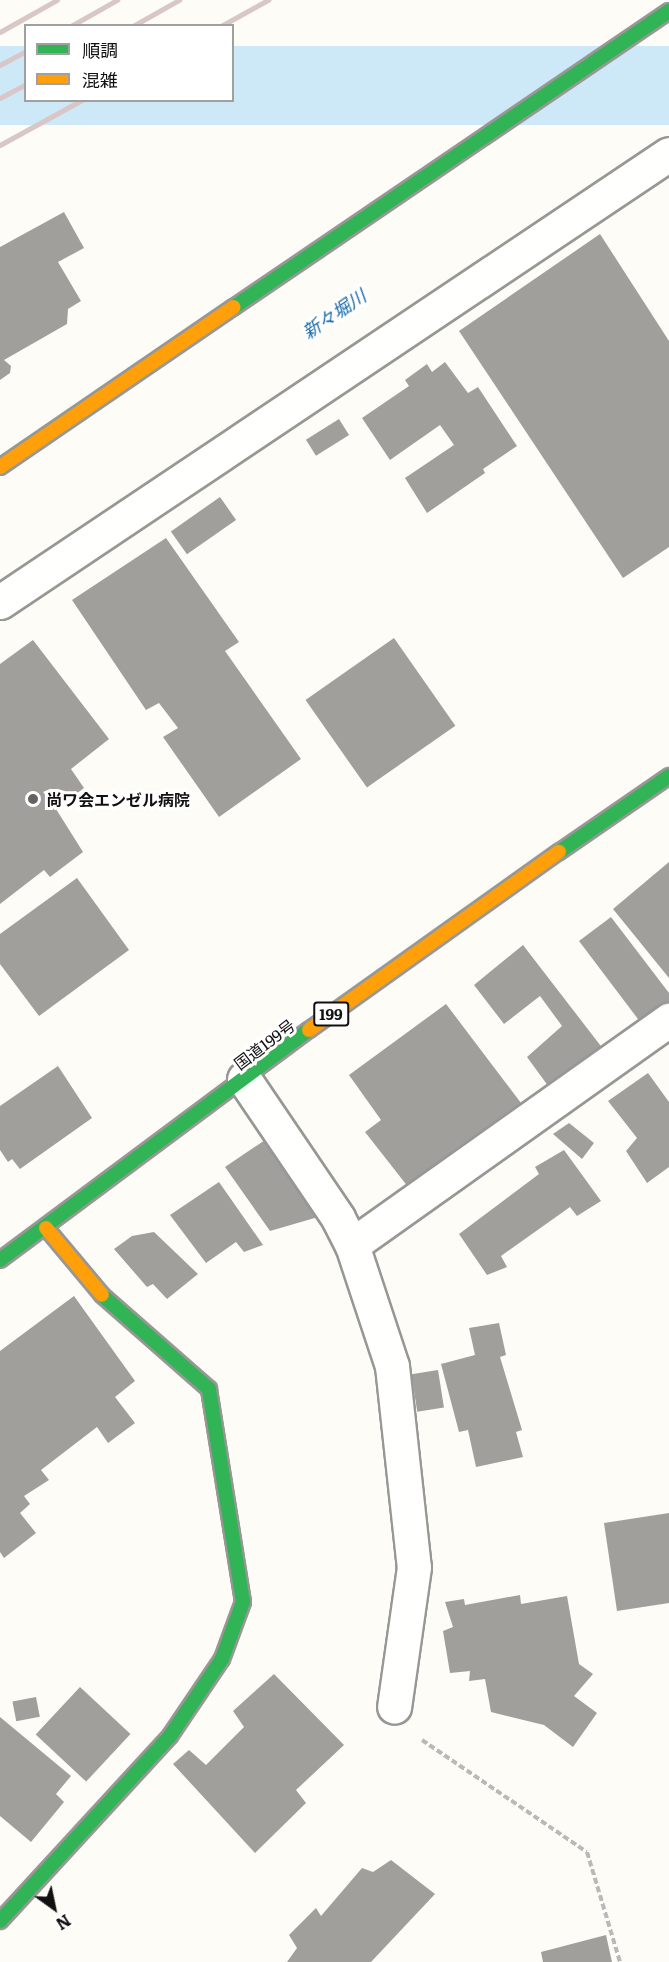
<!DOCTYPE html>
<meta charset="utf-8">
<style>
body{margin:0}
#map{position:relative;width:669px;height:1962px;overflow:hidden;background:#fdfcf7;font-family:Literata,"Noto Sans JP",serif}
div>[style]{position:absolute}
.water>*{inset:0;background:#cde8f7;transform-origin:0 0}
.building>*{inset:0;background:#a19f9c;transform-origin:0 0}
.path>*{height:4px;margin-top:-2px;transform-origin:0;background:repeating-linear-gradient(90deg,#b9b9b8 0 6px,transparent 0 9px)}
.roads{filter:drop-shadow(2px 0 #979795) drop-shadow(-2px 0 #979795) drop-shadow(0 2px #979795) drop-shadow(0 -2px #979795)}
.street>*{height:33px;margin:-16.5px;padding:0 16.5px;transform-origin:16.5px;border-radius:16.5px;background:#fffffe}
.fast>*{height:14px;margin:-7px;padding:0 7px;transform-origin:7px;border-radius:7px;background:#30b455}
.slow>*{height:14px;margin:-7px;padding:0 7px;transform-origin:7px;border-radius:7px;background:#ff9f0a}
.rail>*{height:4.5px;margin:-2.25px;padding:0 2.25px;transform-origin:2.25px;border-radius:2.25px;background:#d9c6c7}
.dots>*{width:16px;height:16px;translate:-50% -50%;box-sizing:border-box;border:3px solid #fff;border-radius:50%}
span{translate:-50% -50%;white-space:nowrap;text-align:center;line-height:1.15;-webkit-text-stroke:6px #fff;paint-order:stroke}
.shield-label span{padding:2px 4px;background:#fff;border:2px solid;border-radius:4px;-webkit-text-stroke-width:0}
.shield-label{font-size:15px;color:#111;font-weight:700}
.poi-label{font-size:16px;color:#111;font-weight:700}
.left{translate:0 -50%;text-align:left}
.street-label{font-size:16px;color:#111}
.water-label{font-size:18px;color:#1768a6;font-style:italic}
.legend{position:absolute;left:24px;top:24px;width:210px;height:78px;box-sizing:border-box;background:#fff;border:2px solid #a0a0a0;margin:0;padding:8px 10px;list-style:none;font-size:18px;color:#111}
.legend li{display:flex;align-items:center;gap:12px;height:30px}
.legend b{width:30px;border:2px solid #a0a0a0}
.north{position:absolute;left:24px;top:1878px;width:60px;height:60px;-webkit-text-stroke:4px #fff;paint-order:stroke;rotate:147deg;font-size:16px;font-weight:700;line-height:24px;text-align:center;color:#111}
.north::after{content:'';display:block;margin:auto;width:21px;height:27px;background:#111;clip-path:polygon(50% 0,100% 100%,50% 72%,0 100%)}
</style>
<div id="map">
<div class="water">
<div style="left:669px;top:46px;width:79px;height:809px;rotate:90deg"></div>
</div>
<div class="building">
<div style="clip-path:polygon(64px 212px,84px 248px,58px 262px,81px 301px,68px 309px,67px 324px,4px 360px,11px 366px,10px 373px,0 380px,0 247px)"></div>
<div style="clip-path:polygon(600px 234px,669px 341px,669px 547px,623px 578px,459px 331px)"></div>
<div style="clip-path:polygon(445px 362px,468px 393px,478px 387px,517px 446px,483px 469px,485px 473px,427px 513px,405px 478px,454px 445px,440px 425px,390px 460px,362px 418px,409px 386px,405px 380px,427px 364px,432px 372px)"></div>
<div style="left:339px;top:419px;width:19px;height:39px;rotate:58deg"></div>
<div style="left:220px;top:497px;width:28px;height:60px;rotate:55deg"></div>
<div style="clip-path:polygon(166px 538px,239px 642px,225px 651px,301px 759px,219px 817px,163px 737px,178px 728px,159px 703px,146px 710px,72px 600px)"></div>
<div style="left:394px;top:638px;width:107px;height:108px;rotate:55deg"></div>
<div style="clip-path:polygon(33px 640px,109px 739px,71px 769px,84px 788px,56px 809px,83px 852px,50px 877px,44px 870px,0 904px,0 664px)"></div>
<div style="clip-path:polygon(669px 862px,669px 978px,613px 909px)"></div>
<div style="clip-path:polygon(77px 878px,129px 950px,39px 1016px,0 964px,0 934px)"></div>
<div style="clip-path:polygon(611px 917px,669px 993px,669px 1008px,644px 1027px,579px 941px)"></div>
<div style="clip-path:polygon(523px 945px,607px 1054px,554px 1094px,527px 1057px,562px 1026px,540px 996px,504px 1024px,474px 985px)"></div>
<div style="clip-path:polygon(446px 1004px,524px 1107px,416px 1197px,365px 1132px,381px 1120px,349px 1075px)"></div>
<div style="clip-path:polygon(58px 1066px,92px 1118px,20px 1169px,12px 1159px,8px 1162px,0 1150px,0 1106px)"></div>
<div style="clip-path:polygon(648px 1073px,669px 1102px,669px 1167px,647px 1183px,626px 1151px,637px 1138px,608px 1101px)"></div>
<div style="clip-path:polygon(569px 1123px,594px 1143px,582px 1159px,553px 1134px)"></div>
<div style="clip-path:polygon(271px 1136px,325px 1215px,270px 1231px,225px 1167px)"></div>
<div style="clip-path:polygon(564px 1150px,601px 1201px,577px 1216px,570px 1207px,501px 1256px,507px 1267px,487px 1275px,459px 1234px,539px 1174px,535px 1167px)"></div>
<div style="clip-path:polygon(219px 1182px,263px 1245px,244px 1252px,236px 1242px,206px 1263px,170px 1215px)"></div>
<div style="clip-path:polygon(154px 1232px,198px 1274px,167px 1299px,153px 1284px,147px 1287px,114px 1249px,132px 1236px)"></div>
<div style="clip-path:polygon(74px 1296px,135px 1381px,115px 1397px,135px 1423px,108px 1443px,97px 1427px,41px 1470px,49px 1480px,24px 1496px,30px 1504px,20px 1513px,36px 1533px,4px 1558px,0 1552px,0 1351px)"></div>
<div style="clip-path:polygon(499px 1323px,506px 1355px,500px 1357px,522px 1430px,516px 1432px,523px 1457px,476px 1467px,468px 1430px,459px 1432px,441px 1364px,475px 1355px,469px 1328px)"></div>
<div style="left:438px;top:1370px;width:38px;height:27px;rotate:81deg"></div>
<div style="clip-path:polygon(669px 1513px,669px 1603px,617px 1611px,604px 1523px)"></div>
<div style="clip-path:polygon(520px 1595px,521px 1604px,567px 1596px,579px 1664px,593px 1674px,574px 1696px,597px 1713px,573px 1747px,544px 1725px,491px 1712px,485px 1679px,469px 1681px,470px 1671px,450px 1673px,443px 1631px,453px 1627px,445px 1602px,464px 1599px,465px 1605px)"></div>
<div style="clip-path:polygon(274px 1674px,344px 1745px,296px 1790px,306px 1803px,255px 1853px,173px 1764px,189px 1750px,206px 1765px,244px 1727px,233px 1711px)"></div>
<div style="left:80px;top:1687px;width:69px;height:65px;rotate:43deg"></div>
<div style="left:36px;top:1697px;width:20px;height:24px;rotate:79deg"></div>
<div style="clip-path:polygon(0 1717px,71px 1776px,56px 1794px,64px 1802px,31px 1842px,0 1816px)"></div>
<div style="clip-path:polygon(391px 1860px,435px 1894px,371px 1962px,287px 1962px,297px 1948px,289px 1935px,316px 1908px,321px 1916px,362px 1868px,373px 1872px)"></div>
<div style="clip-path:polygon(606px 1935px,612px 1962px,543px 1962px,541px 1952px)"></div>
</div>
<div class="path">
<div style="left:422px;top:1740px;width:199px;rotate:34.2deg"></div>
<div style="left:587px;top:1852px;width:115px;rotate:73.3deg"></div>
</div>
<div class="roads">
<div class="street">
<div style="left:0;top:602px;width:805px;rotate:-33.81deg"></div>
<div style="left:244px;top:1079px;width:168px;rotate:55.9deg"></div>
<div style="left:338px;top:1218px;width:30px;rotate:63deg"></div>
<div style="left:352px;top:1245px;width:127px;rotate:71.7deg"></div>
<div style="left:392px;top:1366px;width:202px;rotate:83.8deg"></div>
<div style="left:414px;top:1567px;width:141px;rotate:98.1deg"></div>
<div style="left:352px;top:1245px;width:389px;rotate:-35.4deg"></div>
</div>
<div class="fast">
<div style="left:234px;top:307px;width:526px;rotate:-34.23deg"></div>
<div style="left:559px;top:852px;width:134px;rotate:-34.6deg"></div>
<div style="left:0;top:1260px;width:385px;rotate:-36.7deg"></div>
<div style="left:0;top:1921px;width:251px;rotate:-47.4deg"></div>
<div style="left:170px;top:1736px;width:93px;rotate:-56deg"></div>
<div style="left:222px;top:1659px;width:61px;rotate:-69.8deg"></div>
<div style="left:243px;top:1602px;width:216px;rotate:-99.1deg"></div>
<div style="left:209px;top:1389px;width:142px;rotate:-138.7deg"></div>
</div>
<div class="slow">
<div style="left:0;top:467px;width:283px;rotate:-34.4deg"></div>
<div style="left:309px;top:1030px;width:307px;rotate:-35.5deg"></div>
<div style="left:46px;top:1228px;width:87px;rotate:50.1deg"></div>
</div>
</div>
<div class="rail">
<div style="left:71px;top:26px;width:53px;rotate:-29.5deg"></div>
<div style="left:133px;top:26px;width:53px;rotate:-29.5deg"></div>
<div style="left:221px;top:26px;width:54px;rotate:-29deg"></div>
<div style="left:0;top:32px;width:65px;rotate:-29.3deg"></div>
<div style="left:0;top:65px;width:30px;rotate:-28deg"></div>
<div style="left:0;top:98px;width:30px;rotate:-28deg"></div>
<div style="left:0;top:145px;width:94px;rotate:-28.8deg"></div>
</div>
<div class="dots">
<div style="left:33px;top:799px;background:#646362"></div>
</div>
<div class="shield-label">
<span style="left:331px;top:1014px">199</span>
</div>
<div class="poi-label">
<span class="left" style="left:46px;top:799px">尚ワ会エンゼル病院</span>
</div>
<div class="street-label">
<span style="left:264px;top:1044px;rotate:-37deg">国道199号</span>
</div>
<div class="water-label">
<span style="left:334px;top:314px;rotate:-34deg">新々堀川</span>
</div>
<ul class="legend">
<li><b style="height:8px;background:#30b455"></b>順調</li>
<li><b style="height:8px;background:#ff9f0a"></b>混雑</li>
</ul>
<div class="north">N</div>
</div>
